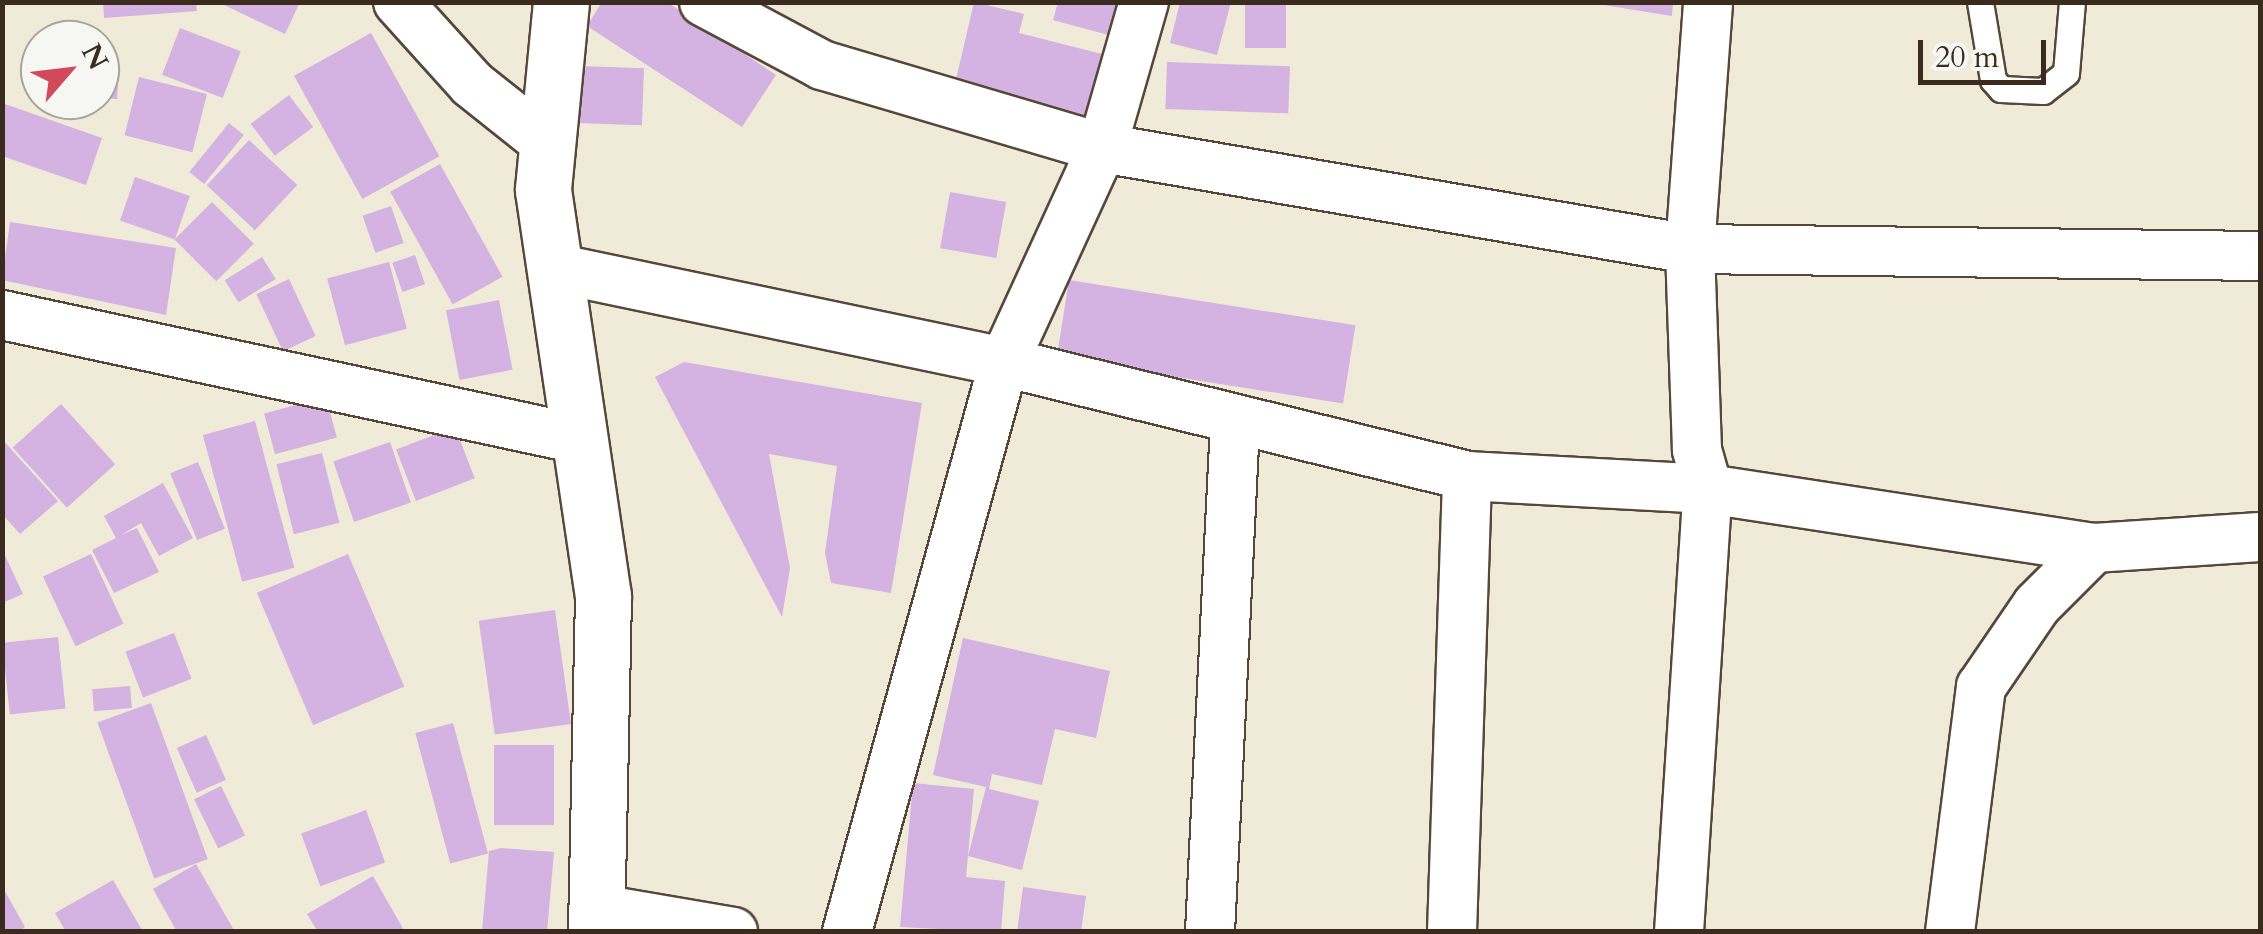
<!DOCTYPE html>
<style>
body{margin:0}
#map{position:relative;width:2263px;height:934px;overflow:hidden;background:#f0ebd9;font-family:Cardo,serif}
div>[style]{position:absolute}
.building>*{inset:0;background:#d4b2e1;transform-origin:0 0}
.roads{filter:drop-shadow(2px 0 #56473a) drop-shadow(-2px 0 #56473a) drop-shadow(0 2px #56473a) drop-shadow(0 -2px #56473a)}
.service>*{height:25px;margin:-12.5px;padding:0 12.5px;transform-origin:12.5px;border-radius:12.5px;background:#fff}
.minor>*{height:48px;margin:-24px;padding:0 24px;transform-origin:24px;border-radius:24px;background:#fff}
.tertiary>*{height:55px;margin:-27.5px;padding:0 27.5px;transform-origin:27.5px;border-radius:27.5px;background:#fff}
span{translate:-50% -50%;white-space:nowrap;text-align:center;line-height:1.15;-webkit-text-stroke:9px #f6f6f2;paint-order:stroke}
.frame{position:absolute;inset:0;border:5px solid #3b2a1e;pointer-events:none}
.north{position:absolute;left:20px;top:20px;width:100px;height:100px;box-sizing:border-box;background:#f6f6f2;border:2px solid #aba49d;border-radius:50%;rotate:62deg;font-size:28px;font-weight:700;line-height:40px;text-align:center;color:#3b2a1e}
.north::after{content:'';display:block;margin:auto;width:35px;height:45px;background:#d1495b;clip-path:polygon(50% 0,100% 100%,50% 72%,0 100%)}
.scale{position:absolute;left:1918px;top:40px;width:128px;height:45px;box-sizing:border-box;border:5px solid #3b2a1e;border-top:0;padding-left:12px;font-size:30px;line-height:35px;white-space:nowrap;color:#3b2a1e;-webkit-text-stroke:8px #f6f6f2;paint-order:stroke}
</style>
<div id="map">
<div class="building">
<div style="clip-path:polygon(103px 2px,196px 2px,197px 11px,104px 18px)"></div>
<div style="clip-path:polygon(218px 2px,300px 2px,285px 34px)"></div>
<div style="clip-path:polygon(602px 2px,667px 2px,776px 75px,742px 127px,587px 26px)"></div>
<div style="clip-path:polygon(974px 2px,1024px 14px,1019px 33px,1102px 54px,1086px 116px,955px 84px)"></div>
<div style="clip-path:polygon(1058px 2px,1121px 2px,1112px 36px,1053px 20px)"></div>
<div style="clip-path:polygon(1180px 2px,1231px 2px,1217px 55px,1170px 43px)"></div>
<div style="left:1245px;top:2px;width:41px;height:46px"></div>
<div style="clip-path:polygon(1585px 2px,1673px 2px,1672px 16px)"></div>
<div style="left:180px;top:28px;width:65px;height:50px;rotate:21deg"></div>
<div style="left:371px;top:33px;width:141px;height:88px;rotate:61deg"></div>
<div style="left:1167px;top:62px;width:123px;height:47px;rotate:2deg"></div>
<div style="left:100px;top:65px;width:19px;height:33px;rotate:3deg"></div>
<div style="left:578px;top:66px;width:66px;height:57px;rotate:2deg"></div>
<div style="left:139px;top:77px;width:70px;height:60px;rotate:14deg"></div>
<div style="left:289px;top:95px;width:40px;height:48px;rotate:53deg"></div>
<div style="clip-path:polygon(2px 103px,102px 138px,86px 185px,2px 156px)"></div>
<div style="left:229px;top:123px;width:19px;height:63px;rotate:39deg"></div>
<div style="left:249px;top:140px;width:66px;height:62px;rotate:43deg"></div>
<div style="left:440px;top:164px;width:129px;height:57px;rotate:61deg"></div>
<div style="left:135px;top:177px;width:58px;height:46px;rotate:19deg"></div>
<div style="left:950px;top:192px;width:57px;height:57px;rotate:10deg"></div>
<div style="left:212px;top:202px;width:59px;height:53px;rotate:45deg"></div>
<div style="left:391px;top:206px;width:39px;height:30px;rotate:71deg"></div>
<div style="clip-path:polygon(10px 222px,176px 248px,166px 315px,2px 280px)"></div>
<div style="left:415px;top:255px;width:31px;height:24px;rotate:71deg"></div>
<div style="left:262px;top:257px;width:26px;height:44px;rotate:58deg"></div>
<div style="left:389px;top:262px;width:69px;height:64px;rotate:75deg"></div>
<div style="left:289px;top:279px;width:63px;height:36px;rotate:65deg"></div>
<div style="left:1069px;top:280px;width:290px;height:79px;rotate:9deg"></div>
<div style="left:499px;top:300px;width:71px;height:54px;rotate:79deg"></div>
<div style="clip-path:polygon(684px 362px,922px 403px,891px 593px,831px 583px,825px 553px,837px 466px,769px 454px,790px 568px,782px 617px,655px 377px)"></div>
<div style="left:326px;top:397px;width:42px;height:64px;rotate:75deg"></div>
<div style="left:61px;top:404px;width:81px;height:65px;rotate:48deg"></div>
<div style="left:255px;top:421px;width:152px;height:54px;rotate:75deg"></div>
<div style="left:455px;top:427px;width:55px;height:63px;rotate:69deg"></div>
<div style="clip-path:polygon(2px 439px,58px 501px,20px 534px,2px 514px)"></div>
<div style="left:390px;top:442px;width:64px;height:60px;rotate:71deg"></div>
<div style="left:322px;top:453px;width:72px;height:47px;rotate:76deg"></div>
<div style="left:198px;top:462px;width:72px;height:30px;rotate:68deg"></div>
<div style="clip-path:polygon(163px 483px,193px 538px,159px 556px,141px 523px,121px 535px,137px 528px,159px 572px,114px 593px,92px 550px,116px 538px,104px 516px)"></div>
<div style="clip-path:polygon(2px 549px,23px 594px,2px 603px)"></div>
<div style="left:91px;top:554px;width:77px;height:53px;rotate:65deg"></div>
<div style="left:348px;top:554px;width:144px;height:99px;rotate:67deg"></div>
<div style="left:555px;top:610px;width:115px;height:77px;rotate:82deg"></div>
<div style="left:174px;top:633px;width:49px;height:52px;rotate:69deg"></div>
<div style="left:58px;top:637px;width:72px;height:56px;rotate:84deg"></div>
<div style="clip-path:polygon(963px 638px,1110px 671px,1096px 738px,1055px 729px,1042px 785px,992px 774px,989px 789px,1039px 801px,1022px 870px,968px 856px,986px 787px,933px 775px)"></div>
<div style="left:130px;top:686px;width:22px;height:38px;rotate:85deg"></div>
<div style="left:151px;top:703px;width:166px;height:57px;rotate:70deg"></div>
<div style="left:453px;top:723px;width:135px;height:39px;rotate:75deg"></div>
<div style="left:206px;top:735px;width:49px;height:32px;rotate:66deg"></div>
<div style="left:494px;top:745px;width:60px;height:80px"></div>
<div style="clip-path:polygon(913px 783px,974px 789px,966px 877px,1005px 881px,1001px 932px,900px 927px)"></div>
<div style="left:221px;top:786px;width:55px;height:30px;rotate:64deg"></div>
<div style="left:366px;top:810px;width:56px;height:69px;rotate:70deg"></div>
<div style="clip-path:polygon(501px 848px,554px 852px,547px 932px,482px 932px,489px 851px)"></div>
<div style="clip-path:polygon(196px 864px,235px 932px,177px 932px,153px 889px)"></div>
<div style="clip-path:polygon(373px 876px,405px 932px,318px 932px,307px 914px)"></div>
<div style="clip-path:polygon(113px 880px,143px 932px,66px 932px,55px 913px)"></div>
<div style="clip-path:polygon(2px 886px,25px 927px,18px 932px,2px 932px)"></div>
<div style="clip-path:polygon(1023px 887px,1086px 896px,1081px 932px,1017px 932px)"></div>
</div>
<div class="roads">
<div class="service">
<div style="left:1980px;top:2px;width:79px;rotate:80.5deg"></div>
<div style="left:1993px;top:80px;width:12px;rotate:48deg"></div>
<div style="left:2001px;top:89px;width:42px;rotate:2.7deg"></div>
<div style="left:2043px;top:91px;width:29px;rotate:-38deg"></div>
<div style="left:2066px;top:73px;width:71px;rotate:-85.2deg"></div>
</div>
<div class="minor">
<div style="left:398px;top:2px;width:110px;rotate:47.9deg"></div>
<div style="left:472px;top:84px;width:93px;rotate:38.5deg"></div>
<div style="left:704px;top:2px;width:134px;rotate:28.1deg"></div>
<div style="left:822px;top:65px;width:292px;rotate:16.5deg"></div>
<div style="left:1102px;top:148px;width:597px;rotate:9.75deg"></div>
<div style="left:1690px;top:249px;width:570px;rotate:0.7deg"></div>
<div style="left:559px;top:269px;width:455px;rotate:11.8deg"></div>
<div style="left:1004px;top:362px;width:477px;rotate:13.8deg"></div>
<div style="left:1467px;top:476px;width:241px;rotate:3.1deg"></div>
<div style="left:1708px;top:489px;width:390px;rotate:8.7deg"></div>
<div style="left:2094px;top:548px;width:166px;rotate:-3.8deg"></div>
<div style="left:2px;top:315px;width:585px;rotate:12.14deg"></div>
<div style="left:599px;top:909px;width:136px;rotate:9.7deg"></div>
<div style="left:847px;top:932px;width:591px;rotate:-74.6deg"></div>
<div style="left:1004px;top:362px;width:235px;rotate:-65.4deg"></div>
<div style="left:1102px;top:148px;width:152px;rotate:-74deg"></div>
<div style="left:1210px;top:932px;width:509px;rotate:-87.18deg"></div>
<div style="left:1452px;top:932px;width:456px;rotate:-88.1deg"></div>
<div style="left:1679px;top:932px;width:444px;rotate:-86.3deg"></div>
<div style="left:1708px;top:489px;width:41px;rotate:-105.8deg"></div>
<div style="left:1697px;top:450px;width:201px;rotate:-92deg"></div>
<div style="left:1690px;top:249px;width:248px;rotate:-85.8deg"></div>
<div style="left:1950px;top:932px;width:247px;rotate:-82.8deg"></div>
<div style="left:1981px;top:687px;width:99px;rotate:-55.7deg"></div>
<div style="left:2037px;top:605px;width:81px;rotate:-45deg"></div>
</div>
<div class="tertiary">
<div style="left:561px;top:2px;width:189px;rotate:95.5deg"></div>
<div style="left:543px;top:190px;width:410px;rotate:81.6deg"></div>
<div style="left:603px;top:596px;width:336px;rotate:91.2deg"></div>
</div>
</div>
<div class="frame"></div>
<div class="north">N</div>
<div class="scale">20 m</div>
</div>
